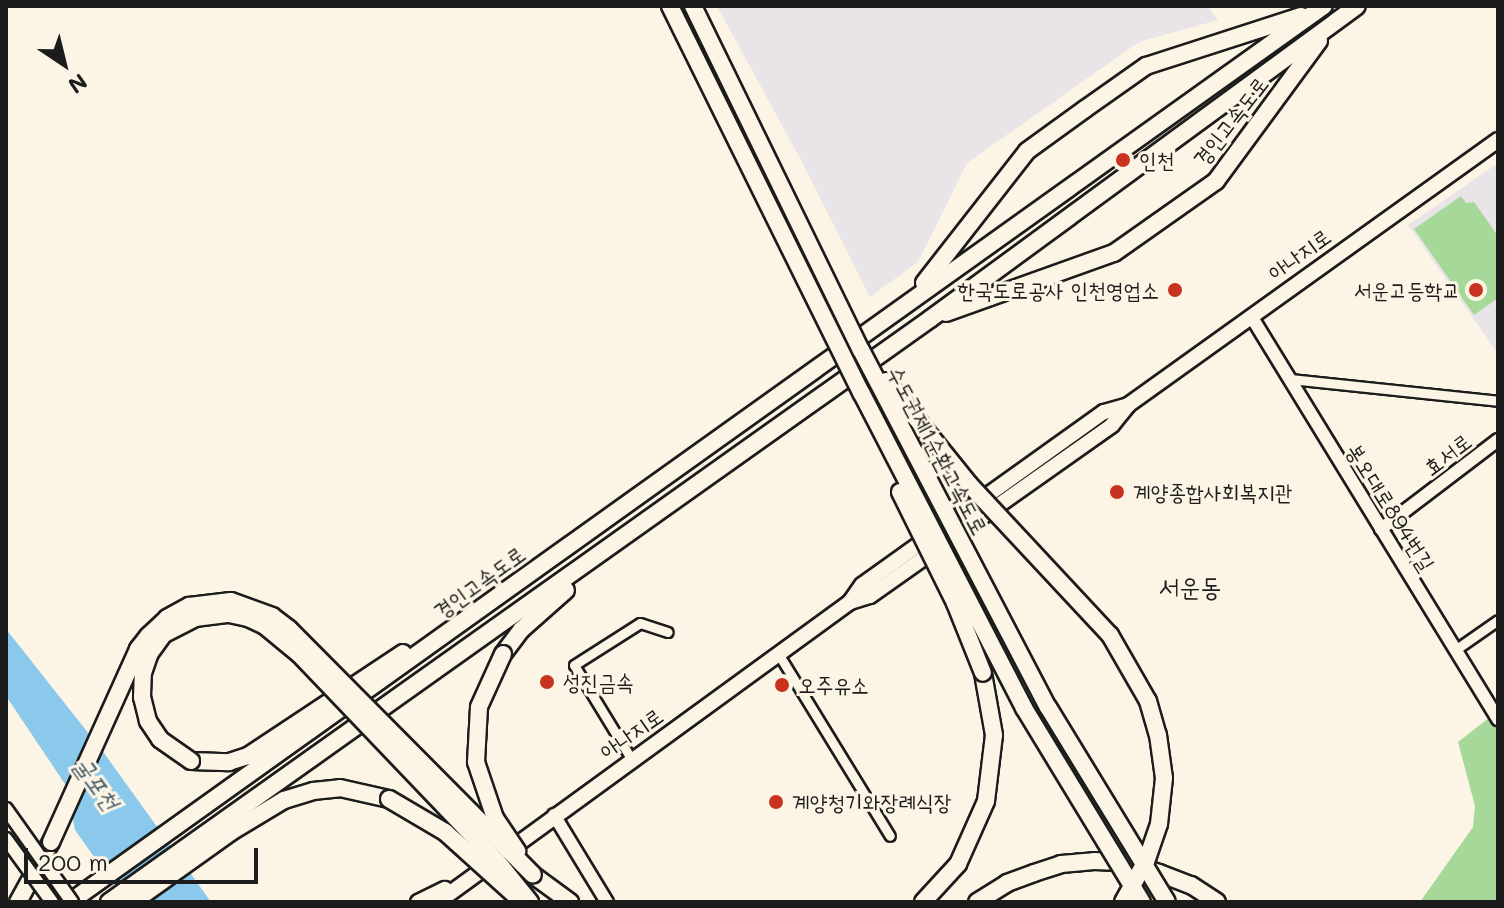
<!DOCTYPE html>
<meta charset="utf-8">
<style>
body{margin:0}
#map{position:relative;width:1504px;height:908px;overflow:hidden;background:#fcf5e5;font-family:Mali,"Poor Story",sans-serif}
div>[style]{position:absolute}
.built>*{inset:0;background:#e8e4e8}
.green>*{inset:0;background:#a6d89a}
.water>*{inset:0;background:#8ac9eb}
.roads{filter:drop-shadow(2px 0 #1c1c1c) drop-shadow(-2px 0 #1c1c1c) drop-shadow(0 2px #1c1c1c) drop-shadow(0 -2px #1c1c1c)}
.street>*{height:9px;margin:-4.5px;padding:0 4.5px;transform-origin:4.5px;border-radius:4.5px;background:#fcf5e5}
.secondary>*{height:12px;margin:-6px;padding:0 6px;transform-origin:6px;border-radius:6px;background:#fcf5e5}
.primary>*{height:14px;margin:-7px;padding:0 7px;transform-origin:7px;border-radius:7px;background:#fcf5e5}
.highway>*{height:16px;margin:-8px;padding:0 8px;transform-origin:8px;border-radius:8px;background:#fcf5e5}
.bridges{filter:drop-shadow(2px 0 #1c1c1c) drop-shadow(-2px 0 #1c1c1c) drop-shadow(0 2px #1c1c1c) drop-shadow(0 -2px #1c1c1c)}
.secondary-bridge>*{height:12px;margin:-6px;padding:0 6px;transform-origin:6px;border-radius:6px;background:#fcf5e5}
.highway-bridge>*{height:16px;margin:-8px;padding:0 8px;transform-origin:8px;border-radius:8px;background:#fcf5e5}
.dots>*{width:22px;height:22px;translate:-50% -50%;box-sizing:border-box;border:4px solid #fcf5e5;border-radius:50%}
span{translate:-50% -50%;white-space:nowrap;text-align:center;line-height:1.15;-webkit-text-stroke:6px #fcf5e5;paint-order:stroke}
.street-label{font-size:22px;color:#1c1c1c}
.poi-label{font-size:22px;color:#1c1c1c}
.left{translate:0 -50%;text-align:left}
.right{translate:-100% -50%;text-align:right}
.water-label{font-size:24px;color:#425964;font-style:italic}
.quarter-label{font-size:26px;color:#1c1c1c}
.frame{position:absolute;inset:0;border:8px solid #1c1c1c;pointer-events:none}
.north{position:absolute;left:24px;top:24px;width:80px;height:80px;-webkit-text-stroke:6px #fcf5e5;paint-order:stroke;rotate:145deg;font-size:22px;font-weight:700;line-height:32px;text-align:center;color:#1c1c1c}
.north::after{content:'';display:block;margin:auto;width:28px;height:36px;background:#1c1c1c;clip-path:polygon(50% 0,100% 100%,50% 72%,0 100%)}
.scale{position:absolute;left:24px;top:848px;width:234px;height:36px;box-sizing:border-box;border:4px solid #1c1c1c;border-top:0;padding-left:10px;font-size:24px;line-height:28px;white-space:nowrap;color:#1c1c1c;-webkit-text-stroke:6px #fcf5e5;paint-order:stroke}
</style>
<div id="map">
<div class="built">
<div style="clip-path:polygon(717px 6px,1208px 6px,1218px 20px,1139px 42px,967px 163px,918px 262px,870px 297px,801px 160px)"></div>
<div style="clip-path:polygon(1498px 163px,1498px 354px,1408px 225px)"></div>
</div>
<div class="green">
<div style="clip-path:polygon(1461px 196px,1466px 203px,1474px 202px,1498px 236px,1498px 298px,1474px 315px,1414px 229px)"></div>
<div style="clip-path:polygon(1490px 717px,1498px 730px,1498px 902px,1420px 902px,1473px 827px,1475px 806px,1458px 742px)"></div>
</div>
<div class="water">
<div style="clip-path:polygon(6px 629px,104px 753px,211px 902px,126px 902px,75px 830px,67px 787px,6px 696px)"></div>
</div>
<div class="roads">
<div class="street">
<div style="left:1290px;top:379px;width:209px;rotate:6deg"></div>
<div style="left:1455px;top:650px;width:52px;rotate:-34.9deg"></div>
<div style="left:779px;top:655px;width:212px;rotate:58.5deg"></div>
<div style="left:632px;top:760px;width:111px;rotate:-121.4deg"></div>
<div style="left:574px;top:665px;width:78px;rotate:-32.5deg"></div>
<div style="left:640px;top:623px;width:29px;rotate:18deg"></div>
</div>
<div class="secondary">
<div style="left:1251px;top:316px;width:473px;rotate:58.5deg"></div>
<div style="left:1381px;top:529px;width:147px;rotate:-37.3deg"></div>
<div style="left:554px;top:815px;width:102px;rotate:58.7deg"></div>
</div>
<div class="primary">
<div style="left:850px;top:602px;width:21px;rotate:-17deg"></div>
<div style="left:870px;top:596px;width:296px;rotate:-35.2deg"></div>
<div style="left:1112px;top:425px;width:26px;rotate:-51deg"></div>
<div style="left:1128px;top:405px;width:455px;rotate:-35.6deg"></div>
<div style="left:418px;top:902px;width:30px;rotate:-26deg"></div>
<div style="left:438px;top:902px;width:510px;rotate:-36.06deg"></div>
<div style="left:850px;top:602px;width:21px;rotate:-55deg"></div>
<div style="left:862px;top:585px;width:297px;rotate:-35.6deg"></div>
<div style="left:1104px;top:412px;width:25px;rotate:-16deg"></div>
</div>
<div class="highway">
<div style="left:924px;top:283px;width:167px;rotate:-52deg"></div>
<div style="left:1027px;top:151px;width:72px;rotate:-35.9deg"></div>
<div style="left:1085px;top:109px;width:75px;rotate:-35.2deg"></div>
<div style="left:1146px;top:66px;width:163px;rotate:-17.9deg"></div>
<div style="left:946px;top:313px;width:178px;rotate:-19.7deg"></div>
<div style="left:1114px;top:253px;width:125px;rotate:-35.2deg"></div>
<div style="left:1216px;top:181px;width:174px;rotate:-53.7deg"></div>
<div style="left:503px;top:654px;width:30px;rotate:-53deg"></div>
<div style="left:521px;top:630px;width:60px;rotate:-41.6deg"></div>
<div style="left:191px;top:761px;width:38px;rotate:2deg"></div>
<div style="left:229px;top:762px;width:20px;rotate:-18deg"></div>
<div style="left:248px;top:756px;width:186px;rotate:-33.6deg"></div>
<div style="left:533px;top:875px;width:46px;rotate:36.1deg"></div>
<div style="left:18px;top:902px;width:68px;rotate:-61.2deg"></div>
<div style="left:70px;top:902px;width:1541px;rotate:-35.55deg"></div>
<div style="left:109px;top:902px;width:1007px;rotate:-35.38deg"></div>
<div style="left:930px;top:319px;width:529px;rotate:-36.24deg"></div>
<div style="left:133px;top:902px;width:120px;rotate:-35.5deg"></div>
<div style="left:231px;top:832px;width:62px;rotate:-31.1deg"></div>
<div style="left:284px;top:800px;width:30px;rotate:-17deg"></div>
<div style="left:313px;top:791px;width:27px;rotate:-6deg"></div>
<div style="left:340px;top:788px;width:50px;rotate:12.7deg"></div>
<div style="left:923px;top:902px;width:52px;rotate:-47.4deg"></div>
<div style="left:958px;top:864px;width:69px;rotate:-66deg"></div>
<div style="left:986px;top:801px;width:66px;rotate:-83.1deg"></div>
<div style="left:994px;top:735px;width:63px;rotate:-100.1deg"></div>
<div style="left:977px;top:902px;width:36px;rotate:-32deg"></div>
<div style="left:1007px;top:883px;width:29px;rotate:-20deg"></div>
<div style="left:1034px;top:873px;width:28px;rotate:-18deg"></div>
<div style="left:1061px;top:864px;width:33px;rotate:-5deg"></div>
<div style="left:1094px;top:861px;width:33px;rotate:2deg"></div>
<div style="left:1127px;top:862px;width:34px;rotate:19deg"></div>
<div style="left:1159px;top:873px;width:34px;rotate:21deg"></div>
<div style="left:1191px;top:885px;width:31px;rotate:33deg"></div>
</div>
</div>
<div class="bridges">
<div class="secondary-bridge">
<div style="left:6px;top:809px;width:114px;rotate:54.6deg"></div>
<div style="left:6px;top:839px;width:78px;rotate:53.9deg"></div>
</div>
<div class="highway-bridge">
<div style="left:670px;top:6px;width:433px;rotate:63.7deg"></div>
<div style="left:862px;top:394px;width:353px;rotate:62.7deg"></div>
<div style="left:1024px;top:708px;width:227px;rotate:58.7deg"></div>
<div style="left:693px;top:6px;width:383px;rotate:64deg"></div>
<div style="left:861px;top:350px;width:403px;rotate:62.4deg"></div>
<div style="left:1048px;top:707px;width:228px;rotate:58.6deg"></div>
<div style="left:886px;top:381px;width:132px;rotate:51.1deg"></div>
<div style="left:969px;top:484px;width:207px;rotate:47deg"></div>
<div style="left:1110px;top:635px;width:76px;rotate:60.1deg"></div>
<div style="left:1148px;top:701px;width:35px;rotate:74deg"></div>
<div style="left:1158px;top:735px;width:43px;rotate:82.1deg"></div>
<div style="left:1164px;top:778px;width:46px;rotate:96.2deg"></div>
<div style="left:1159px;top:824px;width:39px;rotate:109deg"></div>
<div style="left:1146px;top:861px;width:47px;rotate:119.3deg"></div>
<div style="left:900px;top:492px;width:124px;rotate:63.6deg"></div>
<div style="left:955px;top:603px;width:75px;rotate:68.2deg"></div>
<div style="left:503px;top:654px;width:58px;rotate:114.4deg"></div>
<div style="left:479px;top:707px;width:55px;rotate:93.1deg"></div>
<div style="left:476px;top:762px;width:59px;rotate:71.3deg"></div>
<div style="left:495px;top:818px;width:40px;rotate:56deg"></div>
<div style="left:191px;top:761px;width:38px;rotate:-145deg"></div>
<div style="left:160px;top:739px;width:22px;rotate:-124deg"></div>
<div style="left:148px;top:721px;width:25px;rotate:-104deg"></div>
<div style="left:142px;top:697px;width:24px;rotate:-88deg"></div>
<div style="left:143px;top:673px;width:21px;rotate:-71deg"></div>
<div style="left:150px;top:653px;width:24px;rotate:-54deg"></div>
<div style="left:164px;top:634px;width:35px;rotate:-27deg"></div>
<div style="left:195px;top:618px;width:34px;rotate:-7deg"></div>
<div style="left:229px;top:614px;width:19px;rotate:12deg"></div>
<div style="left:248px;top:618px;width:19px;rotate:25deg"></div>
<div style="left:265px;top:626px;width:44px;rotate:39.5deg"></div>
<div style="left:299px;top:654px;width:286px;rotate:46.3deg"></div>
<div style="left:497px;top:861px;width:53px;rotate:51.2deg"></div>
<div style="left:389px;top:799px;width:65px;rotate:30.5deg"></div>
<div style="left:445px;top:832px;width:97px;rotate:42.1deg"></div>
<div style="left:51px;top:842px;width:212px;rotate:-65.7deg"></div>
<div style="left:138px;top:649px;width:16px;rotate:-52deg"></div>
<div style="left:148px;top:636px;width:26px;rotate:-43deg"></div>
<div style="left:167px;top:618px;width:25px;rotate:-29deg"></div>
<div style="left:189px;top:606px;width:42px;rotate:-6.8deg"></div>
<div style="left:231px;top:601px;width:44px;rotate:20.1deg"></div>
<div style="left:272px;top:616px;width:21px;rotate:37deg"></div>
<div style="left:289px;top:629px;width:346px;rotate:45.2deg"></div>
</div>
</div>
<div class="dots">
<div style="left:1123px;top:160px;background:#c8321e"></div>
<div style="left:1175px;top:290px;background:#c8321e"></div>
<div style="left:1476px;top:290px;background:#c8321e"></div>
<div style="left:1117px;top:492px;background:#c8321e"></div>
<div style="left:547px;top:682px;background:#c8321e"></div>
<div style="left:782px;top:685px;background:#c8321e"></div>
<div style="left:776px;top:802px;background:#c8321e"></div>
</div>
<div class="street-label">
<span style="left:1230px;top:121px;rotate:-52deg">경인고속도로</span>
<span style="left:1299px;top:254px;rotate:-36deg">아나지로</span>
<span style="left:938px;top:450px;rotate:62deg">수도권제1순환고속도로</span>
<span style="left:1447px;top:454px;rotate:-37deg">효서로</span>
<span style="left:1391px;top:507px;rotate:58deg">봉오대로894번길</span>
<span style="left:479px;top:582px;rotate:-36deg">경인고속도로</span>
<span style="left:631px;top:733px;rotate:-35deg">아나지로</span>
</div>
<div class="poi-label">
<span class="left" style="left:1139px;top:160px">인천</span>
<span class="right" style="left:1159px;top:290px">한국도로공사 인천영업소</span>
<span class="right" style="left:1460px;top:290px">서운고등학교</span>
<span class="left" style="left:1133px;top:492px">계양종합사회복지관</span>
<span class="left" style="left:563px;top:682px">성진금속</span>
<span class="left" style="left:798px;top:685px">오주유소</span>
<span class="left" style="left:792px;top:802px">계양청기와장례식장</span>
</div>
<div class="water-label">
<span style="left:97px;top:783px;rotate:54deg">굴포천</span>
</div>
<div class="quarter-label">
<span style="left:1190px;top:587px">서운동</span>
</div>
<div class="frame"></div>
<div class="north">N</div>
<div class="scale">200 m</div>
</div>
